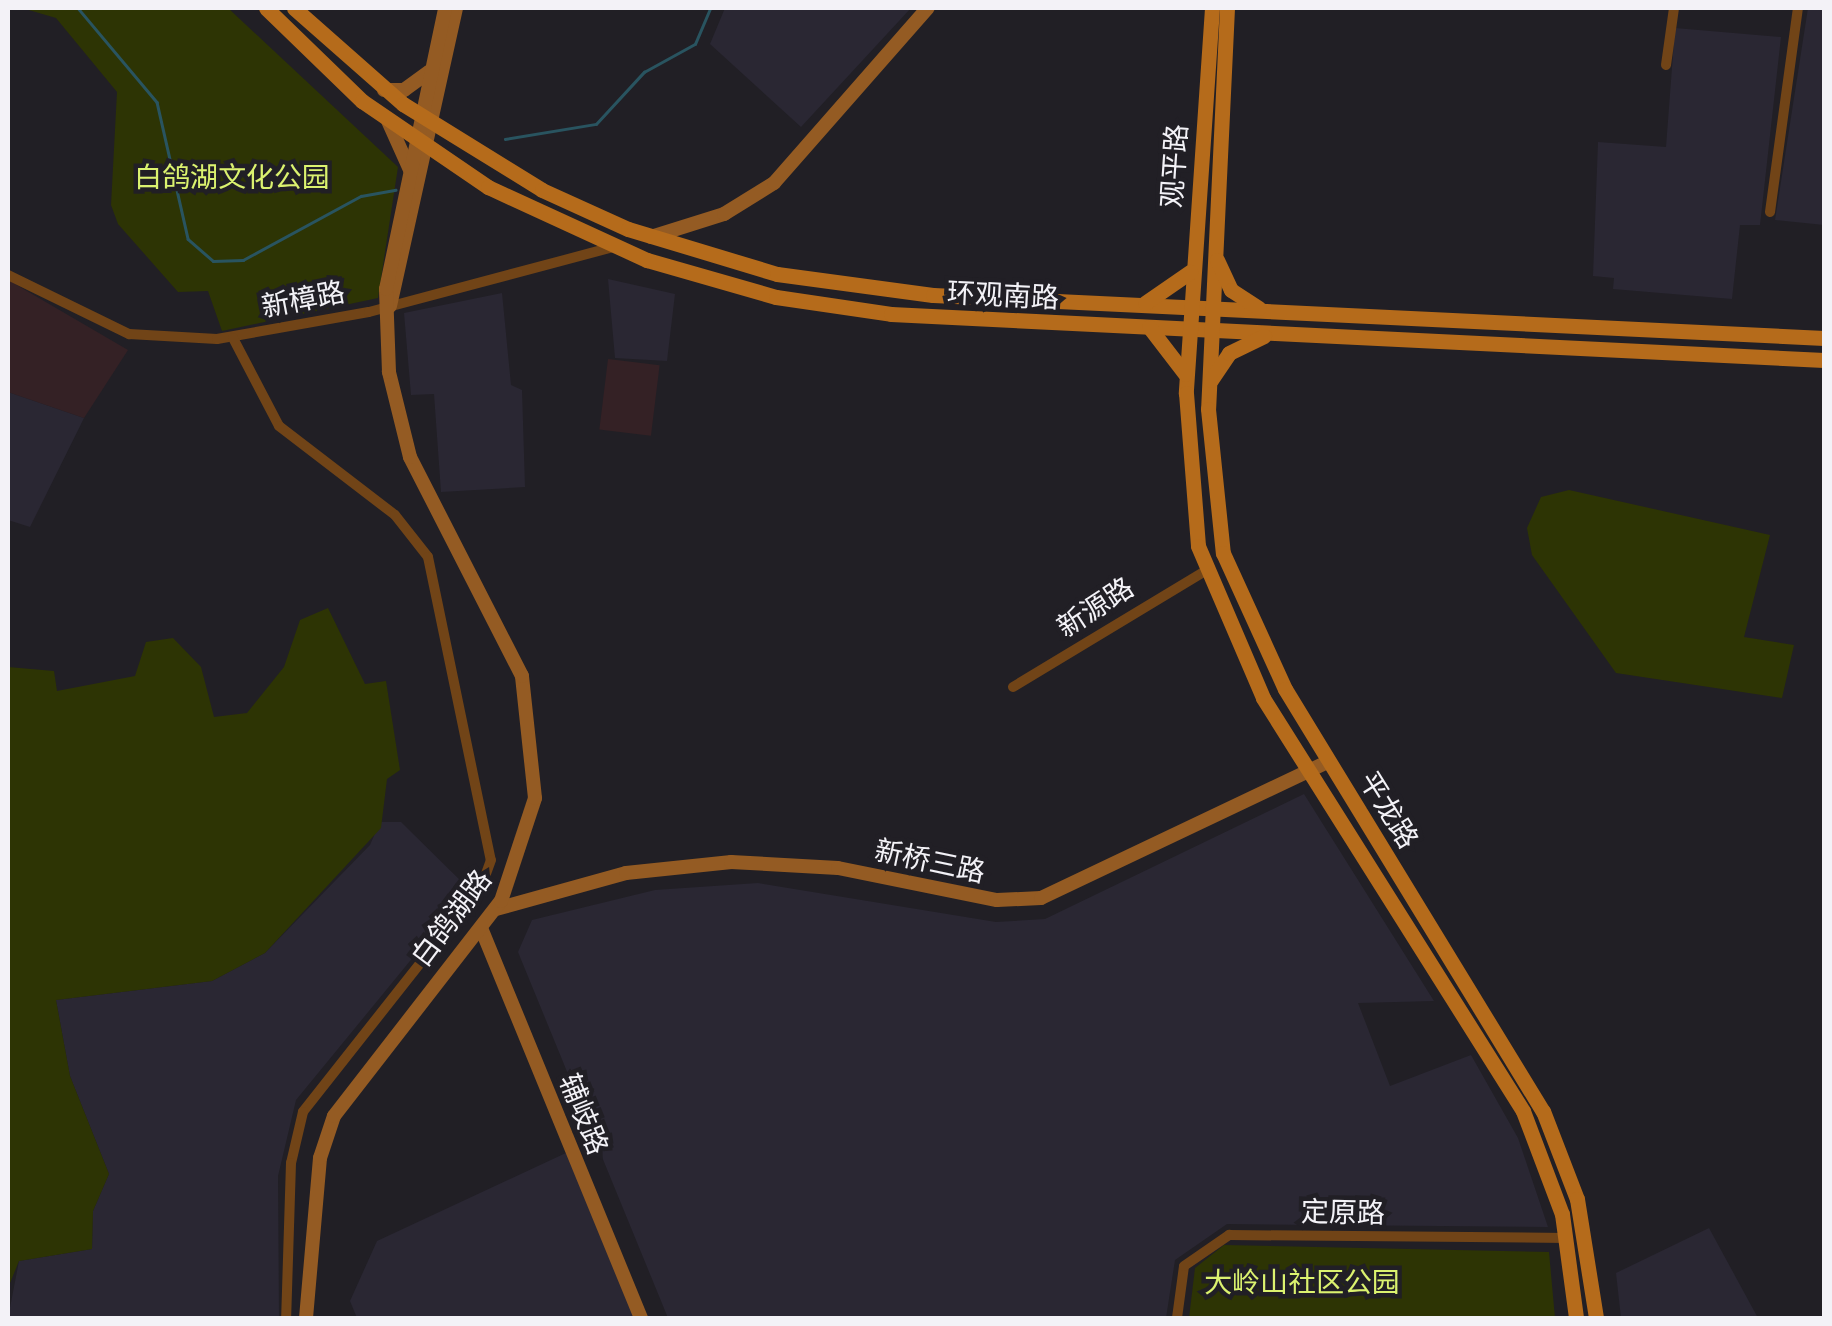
<!DOCTYPE html>
<meta charset="utf-8">
<style>
body{margin:0}
#map{position:relative;width:1832px;height:1326px;overflow:hidden;background:#211f25;font-family:"Golos Text","Noto Sans SC",sans-serif}
div>[style]{position:absolute}
.built>*{inset:0;background:#2a2733}
.education>*{inset:0;background:#342125;transform-origin:0 0}
.green>*{inset:0;background:#2d3404}
.stream>*{height:2.5px;margin:-1.25px;padding:0 1.25px;transform-origin:1.25px;border-radius:1.25px;background:#295460}
.street>*{height:10px;margin:-5px;padding:0 5px;transform-origin:5px;border-radius:5px;background:#714417}
.secondary>*{height:14px;margin:-7px;padding:0 7px;transform-origin:7px;border-radius:7px;background:#945b23}
.primary>*{height:15px;margin:-7.5px;padding:0 7.5px;transform-origin:7.5px;border-radius:7.5px;background:#b56b1b}
span{translate:-50% -50%;white-space:nowrap;text-align:center;line-height:1.15;-webkit-text-stroke:9px #211f25;paint-order:stroke}
.street-label{font-size:28px;color:#f3f2f7}
.park-label{font-size:28px;color:#dbf26f}
.frame{position:absolute;inset:0;border:10px solid #f3f2f7;pointer-events:none}
</style>
<div id="map">
<div class="built">
<div style="clip-path:polygon(725px 8px,911px 8px,801px 127px,710px 44px)"></div>
<div style="clip-path:polygon(1808px 8px,1824px 8px,1824px 225px,1775px 220px)"></div>
<div style="clip-path:polygon(1675px 28px,1781px 37px,1760px 225px,1740px 225px,1732px 299px,1613px 289px,1614px 278px,1593px 276px,1598px 142px,1666px 147px)"></div>
<div style="clip-path:polygon(608px 279px,675px 294px,667px 361px,615px 358px)"></div>
<div style="clip-path:polygon(502px 293px,511px 385px,522px 390px,525px 487px,441px 492px,434px 394px,411px 395px,404px 313px)"></div>
<div style="clip-path:polygon(8px 392px,84px 418px,30px 527px,8px 520px)"></div>
<div style="clip-path:polygon(1304px 794px,1434px 1001px,1358px 1003px,1390px 1086px,1471px 1055px,1518px 1138px,1548px 1227px,1227px 1224px,1175px 1260px,1166px 1318px,668px 1318px,518px 952px,532px 920px,655px 890px,758px 883px,996px 922px,1045px 919px)"></div>
<div style="clip-path:polygon(380px 822px,401px 822px,469px 889px,296px 1100px,278px 1176px,279px 1318px,8px 1318px,19px 1261px,92px 1249px,93px 1211px,109px 1174px,70px 1076px,56px 1000px,212px 981px,265px 953px,370px 845px)"></div>
<div style="clip-path:polygon(568px 1152px,636px 1318px,357px 1318px,350px 1301px,377px 1241px)"></div>
<div style="clip-path:polygon(1709px 1228px,1758px 1318px,1621px 1318px,1616px 1273px)"></div>
</div>
<div class="education">
<div style="clip-path:polygon(8px 280px,128px 350px,84px 418px,8px 392px)"></div>
<div style="left:608px;top:359px;width:52px;height:71px;rotate:7deg"></div>
</div>
<div class="green">
<div style="clip-path:polygon(22px 8px,228px 8px,398px 167px,378px 298px,222px 331px,208px 291px,178px 292px,118px 224px,111px 205px,117px 92px,56px 18px)"></div>
<div style="clip-path:polygon(1569px 490px,1770px 535px,1744px 637px,1794px 645px,1782px 698px,1616px 673px,1532px 555px,1527px 528px,1541px 497px)"></div>
<div style="clip-path:polygon(328px 608px,365px 684px,386px 681px,400px 770px,387px 779px,381px 828px,265px 953px,212px 981px,56px 1000px,70px 1076px,109px 1174px,93px 1211px,92px 1249px,19px 1261px,8px 1288px,8px 667px,54px 671px,57px 691px,135px 676px,146px 642px,173px 638px,201px 667px,214px 717px,247px 713px,284px 667px,300px 620px)"></div>
<div style="clip-path:polygon(1224px 1245px,1549px 1252px,1555px 1318px,1189px 1318px,1195px 1268px)"></div>
</div>
<div class="stream">
<div style="left:78px;top:8px;width:123px;rotate:50deg"></div>
<div style="left:157px;top:102px;width:140px;rotate:77.2deg"></div>
<div style="left:188px;top:239px;width:33px;rotate:41deg"></div>
<div style="left:213px;top:261px;width:30px;rotate:-2deg"></div>
<div style="left:243px;top:260px;width:134px;rotate:-28.5deg"></div>
<div style="left:361px;top:196px;width:35px;rotate:-10deg"></div>
<div style="left:505px;top:139px;width:92px;rotate:-9.4deg"></div>
<div style="left:596px;top:124px;width:71px;rotate:-47.3deg"></div>
<div style="left:644px;top:72px;width:58px;rotate:-28.8deg"></div>
<div style="left:695px;top:44px;width:39px;rotate:-67deg"></div>
</div>
<div class="street">
<div style="left:1666px;top:65px;width:58px;rotate:-82deg"></div>
<div style="left:1770px;top:212px;width:206px;rotate:-82.2deg"></div>
<div style="left:8px;top:275px;width:135px;rotate:26deg"></div>
<div style="left:129px;top:334px;width:88px;rotate:3.3deg"></div>
<div style="left:217px;top:339px;width:154px;rotate:-10.1deg"></div>
<div style="left:369px;top:312px;width:253px;rotate:-14.9deg"></div>
<div style="left:233px;top:338px;width:99px;rotate:62.4deg"></div>
<div style="left:279px;top:426px;width:146px;rotate:37.5deg"></div>
<div style="left:395px;top:515px;width:53px;rotate:51.8deg"></div>
<div style="left:428px;top:557px;width:309px;rotate:78.3deg"></div>
<div style="left:491px;top:860px;width:27px;rotate:110deg"></div>
<div style="left:482px;top:885px;width:289px;rotate:128.3deg"></div>
<div style="left:303px;top:1112px;width:52px;rotate:103.2deg"></div>
<div style="left:291px;top:1163px;width:155px;rotate:91.8deg"></div>
<div style="left:1013px;top:687px;width:224px;rotate:-31.1deg"></div>
<div style="left:1177px;top:1318px;width:52px;rotate:-82.3deg"></div>
<div style="left:1184px;top:1266px;width:55px;rotate:-34.6deg"></div>
<div style="left:1229px;top:1235px;width:338px;rotate:0.5deg"></div>
</div>
<div class="secondary">
<div style="left:384px;top:90px;width:20px"></div>
<div style="left:404px;top:90px;width:31px;rotate:-36deg"></div>
<div style="left:388px;top:121px;width:54px;rotate:65.8deg"></div>
<div style="left:651px;top:237px;width:77px;rotate:-17.5deg"></div>
<div style="left:724px;top:214px;width:59px;rotate:-31.8deg"></div>
<div style="left:774px;top:183px;width:233px;rotate:-48.7deg"></div>
<div style="left:390px;top:306px;width:305px;rotate:-77.5deg"></div>
<div style="left:496px;top:909px;width:135px;rotate:-15.5deg"></div>
<div style="left:626px;top:873px;width:106px;rotate:-6deg"></div>
<div style="left:731px;top:862px;width:107px;rotate:3.2deg"></div>
<div style="left:838px;top:868px;width:162px;rotate:11.4deg"></div>
<div style="left:997px;top:900px;width:44px;rotate:-2.6deg"></div>
<div style="left:1041px;top:898px;width:319px;rotate:-25.4deg"></div>
<div style="left:481px;top:928px;width:422px;rotate:67.7deg"></div>
<div style="left:306px;top:1318px;width:161px;rotate:-85deg"></div>
<div style="left:320px;top:1158px;width:44px;rotate:-71.6deg"></div>
<div style="left:334px;top:1116px;width:272px;rotate:-52.2deg"></div>
<div style="left:501px;top:901px;width:108px;rotate:-71.7deg"></div>
<div style="left:535px;top:798px;width:123px;rotate:-96.1deg"></div>
<div style="left:522px;top:676px;width:246px;rotate:-117.1deg"></div>
<div style="left:410px;top:457px;width:88px;rotate:-103.9deg"></div>
<div style="left:389px;top:372px;width:83px;rotate:-92.1deg"></div>
<div style="left:386px;top:289px;width:287px;rotate:-78.1deg"></div>
</div>
<div class="primary">
<div style="left:266px;top:8px;width:134px;rotate:44.1deg"></div>
<div style="left:362px;top:101px;width:153px;rotate:34.3deg"></div>
<div style="left:488px;top:187px;width:175px;rotate:24.7deg"></div>
<div style="left:647px;top:260px;width:134px;rotate:16deg"></div>
<div style="left:776px;top:297px;width:116px;rotate:8.4deg"></div>
<div style="left:891px;top:314px;width:934px;rotate:2.82deg"></div>
<div style="left:294px;top:8px;width:145px;rotate:41.4deg"></div>
<div style="left:403px;top:104px;width:163px;rotate:31.7deg"></div>
<div style="left:542px;top:190px;width:94px;rotate:24.4deg"></div>
<div style="left:628px;top:229px;width:156px;rotate:16.8deg"></div>
<div style="left:777px;top:274px;width:157px;rotate:7.7deg"></div>
<div style="left:933px;top:295px;width:892px;rotate:2.76deg"></div>
<div style="left:1212px;top:8px;width:386px;rotate:93.9deg"></div>
<div style="left:1186px;top:393px;width:153px;rotate:85.5deg"></div>
<div style="left:1198px;top:546px;width:165px;rotate:66.8deg"></div>
<div style="left:1263px;top:698px;width:488px;rotate:57.8deg"></div>
<div style="left:1523px;top:1111px;width:110px;rotate:69.3deg"></div>
<div style="left:1562px;top:1214px;width:105px;rotate:82.3deg"></div>
<div style="left:1227px;top:8px;width:401px;rotate:92.7deg"></div>
<div style="left:1208px;top:409px;width:145px;rotate:84.1deg"></div>
<div style="left:1223px;top:553px;width:149px;rotate:65.5deg"></div>
<div style="left:1285px;top:689px;width:495px;rotate:58.6deg"></div>
<div style="left:1543px;top:1111px;width:94px;rotate:68.9deg"></div>
<div style="left:1577px;top:1199px;width:121px;rotate:80.9deg"></div>
<div style="left:1217px;top:260px;width:33px;rotate:65deg"></div>
<div style="left:1231px;top:290px;width:33px;rotate:33deg"></div>
<div style="left:1145px;top:303px;width:55px;rotate:-34.6deg"></div>
<div style="left:1149px;top:327px;width:59px;rotate:52.5deg"></div>
<div style="left:1211px;top:380px;width:32px;rotate:-56deg"></div>
<div style="left:1229px;top:353px;width:39px;rotate:-26deg"></div>
</div>
<div class="street-label">
<span style="left:1174px;top:166px;rotate:-86deg">观平路</span>
<span style="left:1003px;top:295px;rotate:3deg">环观南路</span>
<span style="left:303px;top:299px;rotate:-11deg">新樟路</span>
<span style="left:1095px;top:607px;rotate:-33deg">新源路</span>
<span style="left:1389px;top:810px;rotate:58deg">平龙路</span>
<span style="left:930px;top:861px;rotate:12deg">新桥三路</span>
<span style="left:451px;top:918px;rotate:-53deg">白鸽湖路</span>
<span style="left:584px;top:1114px;rotate:68deg">辅岐路</span>
<span style="left:1343px;top:1212px;rotate:1deg">定原路</span>
</div>
<div class="park-label">
<span style="left:232px;top:177px">白鸽湖文化公园</span>
<span style="left:1302px;top:1282px">大岭山社区公园</span>
</div>
<div class="frame"></div>
</div>
